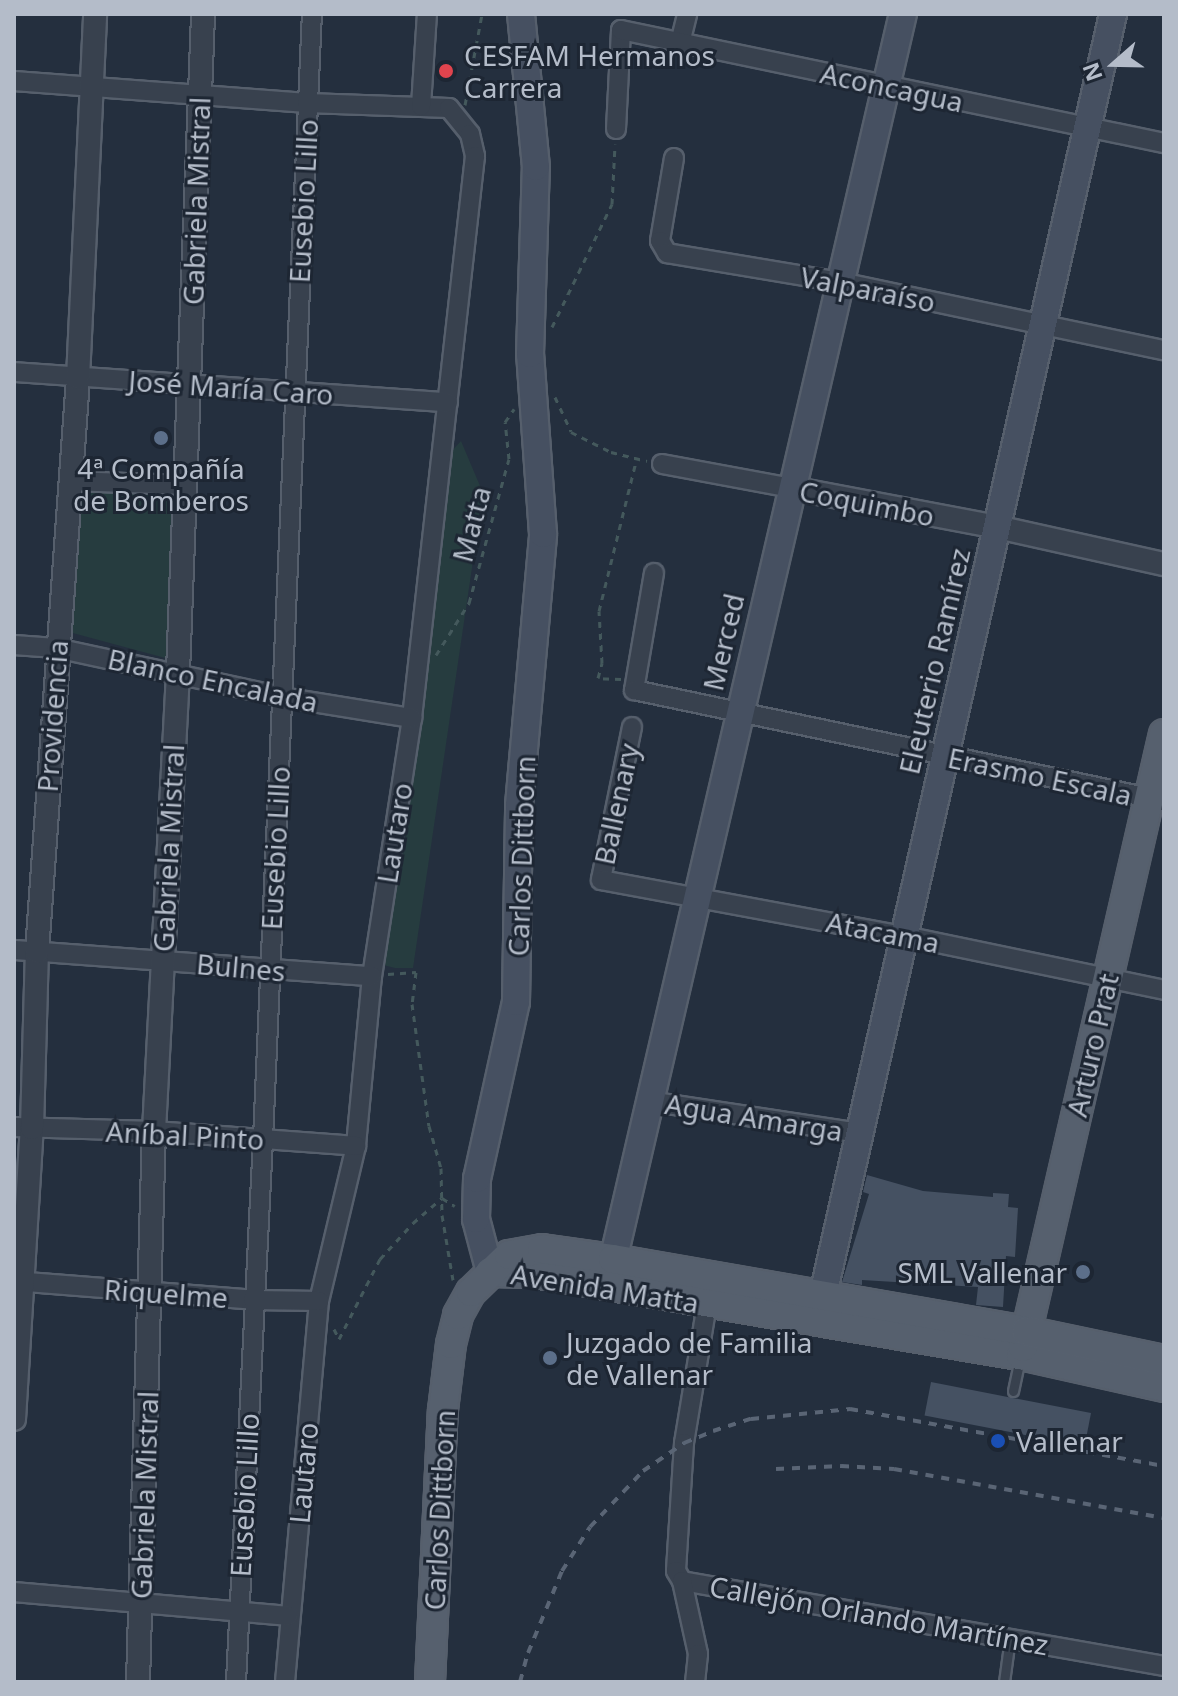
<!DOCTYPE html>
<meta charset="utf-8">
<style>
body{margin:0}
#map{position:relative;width:1178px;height:1696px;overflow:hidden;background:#242f3e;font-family:"Noto Sans",sans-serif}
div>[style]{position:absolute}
.green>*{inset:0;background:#263c3f}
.building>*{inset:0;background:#455162;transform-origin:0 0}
.path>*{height:3px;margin-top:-1.5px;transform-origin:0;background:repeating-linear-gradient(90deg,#44595c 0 6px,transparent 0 12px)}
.roads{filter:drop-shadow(2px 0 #565f6c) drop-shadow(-2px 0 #565f6c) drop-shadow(0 2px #565f6c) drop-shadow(0 -2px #565f6c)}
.service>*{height:9px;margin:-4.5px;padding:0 4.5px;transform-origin:4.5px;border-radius:4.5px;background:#38414e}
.minor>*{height:18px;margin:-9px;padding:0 9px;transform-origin:9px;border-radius:9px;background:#38414e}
.tertiary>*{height:22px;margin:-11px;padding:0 11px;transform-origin:11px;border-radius:11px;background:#38414e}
.secondary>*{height:26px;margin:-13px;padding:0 13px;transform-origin:13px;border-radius:13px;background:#465061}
.primary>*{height:28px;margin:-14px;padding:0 14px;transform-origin:14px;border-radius:14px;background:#56606e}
.rail>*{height:4px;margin-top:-2px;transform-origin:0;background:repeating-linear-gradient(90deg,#5a6575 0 8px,transparent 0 16px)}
.dots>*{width:22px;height:22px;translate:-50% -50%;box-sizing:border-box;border:4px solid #1d2633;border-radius:50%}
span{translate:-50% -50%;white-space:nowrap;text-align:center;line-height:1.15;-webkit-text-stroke:6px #1d2633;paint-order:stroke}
.poi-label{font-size:28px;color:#b4bcc9}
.left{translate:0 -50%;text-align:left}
.right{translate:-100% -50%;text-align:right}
.street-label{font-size:28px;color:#b4bcc9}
.frame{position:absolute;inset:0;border:16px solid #b4bcc9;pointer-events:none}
.north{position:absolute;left:1074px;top:24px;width:80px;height:80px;-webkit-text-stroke:6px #1d2633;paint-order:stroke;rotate:250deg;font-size:22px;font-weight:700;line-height:32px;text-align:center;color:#b4bcc9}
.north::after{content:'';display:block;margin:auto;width:28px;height:36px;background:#b4bcc9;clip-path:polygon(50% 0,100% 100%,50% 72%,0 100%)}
</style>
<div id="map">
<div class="green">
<div style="clip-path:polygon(461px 441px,483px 493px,413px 968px,395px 968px,383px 965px,418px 730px,448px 455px)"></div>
<div style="clip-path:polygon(78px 491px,177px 493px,169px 659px,69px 632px)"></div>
</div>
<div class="building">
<div style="clip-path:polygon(867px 1175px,923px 1191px,993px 1197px,993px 1193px,1009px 1194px,1008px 1207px,1018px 1208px,1015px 1257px,1006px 1256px,1003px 1307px,976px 1305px,978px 1287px,862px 1280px,862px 1285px,842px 1282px,869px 1194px,863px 1192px)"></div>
<div style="left:931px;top:1382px;width:163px;height:34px;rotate:11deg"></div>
</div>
<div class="path">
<div style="left:465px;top:105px;width:93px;rotate:-79.4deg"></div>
<div style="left:552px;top:327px;width:137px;rotate:-64deg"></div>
<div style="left:612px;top:204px;width:60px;rotate:-87.1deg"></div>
<div style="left:555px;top:397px;width:38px;rotate:65deg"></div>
<div style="left:571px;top:432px;width:45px;rotate:26.6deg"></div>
<div style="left:611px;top:452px;width:37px;rotate:14deg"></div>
<div style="left:436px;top:655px;width:62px;rotate:-57.6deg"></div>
<div style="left:469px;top:603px;width:149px;rotate:-74.5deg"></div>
<div style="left:509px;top:459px;width:37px;rotate:-96deg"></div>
<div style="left:505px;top:422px;width:16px;rotate:-55deg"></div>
<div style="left:621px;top:679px;width:23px;rotate:-178deg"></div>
<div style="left:598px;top:678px;width:16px;rotate:-75deg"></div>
<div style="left:602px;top:663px;width:52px;rotate:-93.3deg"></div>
<div style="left:599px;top:611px;width:158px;rotate:-76.1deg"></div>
<div style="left:388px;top:974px;width:28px;rotate:-4deg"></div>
<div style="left:416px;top:972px;width:32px;rotate:97deg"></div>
<div style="left:412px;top:1004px;width:123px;rotate:82.1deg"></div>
<div style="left:429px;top:1126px;width:44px;rotate:74.1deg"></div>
<div style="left:441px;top:1168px;width:47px;rotate:88.8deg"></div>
<div style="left:442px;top:1215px;width:66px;rotate:80.4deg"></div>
<div style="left:334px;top:1329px;width:11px;rotate:63deg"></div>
<div style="left:339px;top:1339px;width:90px;rotate:-62.9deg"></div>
<div style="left:380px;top:1259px;width:49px;rotate:-47.5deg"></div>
<div style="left:413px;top:1223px;width:38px;rotate:-41deg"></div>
<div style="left:442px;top:1198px;width:15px;rotate:32deg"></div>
</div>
<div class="roads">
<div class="service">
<div style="left:1013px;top:1391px;width:33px;rotate:-78deg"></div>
<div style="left:1004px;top:1682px;width:44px;rotate:-82.2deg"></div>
</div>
<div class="minor">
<div style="left:680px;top:43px;width:30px;rotate:-76deg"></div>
<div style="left:14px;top:81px;width:294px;rotate:4.3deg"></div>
<div style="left:307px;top:103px;width:142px;rotate:2deg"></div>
<div style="left:449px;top:108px;width:33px;rotate:51deg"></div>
<div style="left:470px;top:134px;width:23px;rotate:77deg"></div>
<div style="left:475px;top:156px;width:566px;rotate:96.4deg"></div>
<div style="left:412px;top:718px;width:261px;rotate:98.8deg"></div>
<div style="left:372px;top:976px;width:171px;rotate:95.4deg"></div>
<div style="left:356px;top:1146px;width:159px;rotate:103.4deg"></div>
<div style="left:319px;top:1301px;width:383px;rotate:95.1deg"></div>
<div style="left:421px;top:106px;width:92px;rotate:-86.3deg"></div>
<div style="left:616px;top:129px;width:99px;rotate:-87.1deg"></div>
<div style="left:621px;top:30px;width:555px;rotate:11.76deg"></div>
<div style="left:674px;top:158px;width:84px;rotate:99.6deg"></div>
<div style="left:660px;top:241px;width:14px;rotate:60deg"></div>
<div style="left:667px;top:253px;width:175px;rotate:9.5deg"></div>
<div style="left:840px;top:282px;width:331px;rotate:11.9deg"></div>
<div style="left:14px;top:372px;width:435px;rotate:4deg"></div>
<div style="left:662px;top:464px;width:131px;rotate:10.5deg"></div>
<div style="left:70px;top:481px;width:114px;rotate:2deg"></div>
<div style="left:654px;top:573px;width:119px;rotate:99.7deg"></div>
<div style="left:634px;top:690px;width:541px;rotate:11.83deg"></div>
<div style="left:14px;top:645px;width:42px;rotate:4.1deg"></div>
<div style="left:56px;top:648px;width:231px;rotate:12.2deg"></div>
<div style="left:282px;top:697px;width:132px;rotate:9.2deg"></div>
<div style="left:632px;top:727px;width:156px;rotate:101.5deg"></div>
<div style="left:601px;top:880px;width:308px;rotate:10.5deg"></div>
<div style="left:904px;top:936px;width:266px;rotate:11.7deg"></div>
<div style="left:14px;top:950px;width:359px;rotate:4.2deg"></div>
<div style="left:648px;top:1101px;width:213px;rotate:8.6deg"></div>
<div style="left:14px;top:1127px;width:140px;rotate:1.6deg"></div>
<div style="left:154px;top:1131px;width:203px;rotate:4.2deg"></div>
<div style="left:14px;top:1281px;width:240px;rotate:4.5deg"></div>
<div style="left:253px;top:1300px;width:66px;rotate:0.9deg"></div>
<div style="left:707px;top:1304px;width:141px;rotate:99.4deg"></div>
<div style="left:684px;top:1443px;width:128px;rotate:93.6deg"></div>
<div style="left:676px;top:1571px;width:12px;rotate:59deg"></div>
<div style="left:682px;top:1581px;width:489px;rotate:10deg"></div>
<div style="left:682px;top:1581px;width:75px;rotate:77.6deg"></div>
<div style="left:698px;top:1654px;width:28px;rotate:96deg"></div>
<div style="left:14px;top:1592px;width:276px;rotate:5deg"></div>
<div style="left:236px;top:1682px;width:544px;rotate:-87.15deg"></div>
<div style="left:263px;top:1139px;width:1126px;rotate:-87.51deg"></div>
</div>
<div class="tertiary">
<div style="left:791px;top:488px;width:210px;rotate:10.7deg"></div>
<div style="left:997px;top:527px;width:171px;rotate:12.5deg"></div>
<div style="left:14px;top:1419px;width:292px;rotate:-86.5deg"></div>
<div style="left:32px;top:1128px;width:176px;rotate:-88.4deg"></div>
<div style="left:37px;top:952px;width:575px;rotate:-85.91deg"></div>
<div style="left:78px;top:378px;width:364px;rotate:-87.3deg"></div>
<div style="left:138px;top:1682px;width:551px;rotate:-88.34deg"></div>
<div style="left:154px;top:1131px;width:460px;rotate:-87deg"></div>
<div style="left:178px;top:672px;width:658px;rotate:-87.82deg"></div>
</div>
<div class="secondary">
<div style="left:490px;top:1272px;width:55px;rotate:-104.8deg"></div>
<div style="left:476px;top:1219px;width:40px;rotate:-88.6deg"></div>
<div style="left:477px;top:1179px;width:181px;rotate:-77.6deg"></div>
<div style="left:516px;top:1002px;width:197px;rotate:-89.1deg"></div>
<div style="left:519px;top:805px;width:272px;rotate:-84.9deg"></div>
<div style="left:543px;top:534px;width:180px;rotate:-94.1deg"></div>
<div style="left:530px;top:354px;width:187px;rotate:-88.2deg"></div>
<div style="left:536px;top:167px;width:154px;rotate:-95.6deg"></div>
<div style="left:609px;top:1278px;width:1298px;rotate:-76.91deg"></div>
<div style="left:818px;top:1317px;width:1336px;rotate:-77.24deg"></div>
</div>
<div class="primary">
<div style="left:490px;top:1272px;width:44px;rotate:1.3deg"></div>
<div style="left:534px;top:1273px;width:494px;rotate:9.6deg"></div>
<div style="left:1021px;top:1355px;width:147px;rotate:12.6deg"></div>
<div style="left:1023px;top:1347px;width:629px;rotate:-77.05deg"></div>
<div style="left:430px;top:1682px;width:272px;rotate:-87.3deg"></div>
<div style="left:443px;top:1410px;width:66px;rotate:-83.1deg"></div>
<div style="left:451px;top:1344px;width:30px;rotate:-76deg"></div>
<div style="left:458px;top:1315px;width:26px;rotate:-61deg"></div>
<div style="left:471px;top:1292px;width:53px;rotate:-44.2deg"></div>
<div style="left:509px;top:1255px;width:34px;rotate:-10deg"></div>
<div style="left:542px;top:1249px;width:72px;rotate:8deg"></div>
<div style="left:613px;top:1259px;width:419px;rotate:9.9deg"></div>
<div style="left:1026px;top:1331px;width:141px;rotate:11.9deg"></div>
</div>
</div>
<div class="rail">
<div style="left:776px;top:1469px;width:65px;rotate:-2.6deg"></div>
<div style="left:841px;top:1466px;width:53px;rotate:3.2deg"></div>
<div style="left:894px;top:1469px;width:274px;rotate:10.3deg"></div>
<div style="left:520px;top:1682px;width:30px;rotate:-75deg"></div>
<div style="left:528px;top:1653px;width:89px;rotate:-67.5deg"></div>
<div style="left:562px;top:1571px;width:52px;rotate:-57.5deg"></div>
<div style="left:590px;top:1527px;width:77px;rotate:-46.6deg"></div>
<div style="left:643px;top:1471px;width:50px;rotate:-34.3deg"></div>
<div style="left:684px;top:1443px;width:31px;rotate:-22deg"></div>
<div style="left:713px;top:1431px;width:40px;rotate:-18deg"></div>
<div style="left:751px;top:1419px;width:100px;rotate:-5.8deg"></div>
<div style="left:850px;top:1409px;width:319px;rotate:10.3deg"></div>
</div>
<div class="dots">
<div style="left:446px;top:71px;background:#e0444e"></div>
<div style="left:161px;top:438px;background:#5c6f8a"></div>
<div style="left:1083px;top:1272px;background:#5c6f8a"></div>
<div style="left:550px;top:1358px;background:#5c6f8a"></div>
<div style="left:998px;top:1441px;background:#1a4fb4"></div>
</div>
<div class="poi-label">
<span class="left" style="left:464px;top:71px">CESFAM Hermanos<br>Carrera</span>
<span style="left:161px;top:484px">4ª Compañía<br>de Bomberos</span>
<span class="right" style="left:1067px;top:1272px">SML Vallenar</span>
<span class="left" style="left:566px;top:1358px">Juzgado de Familia<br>de Vallenar</span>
<span class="left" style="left:1016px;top:1441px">Vallenar</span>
</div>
<div class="street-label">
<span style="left:892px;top:87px;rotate:12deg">Aconcagua</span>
<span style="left:196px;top:201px;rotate:-88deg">Gabriela Mistral</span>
<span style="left:303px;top:201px;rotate:-87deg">Eusebio Lillo</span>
<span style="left:868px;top:289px;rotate:11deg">Valparaíso</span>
<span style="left:231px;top:387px;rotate:4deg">José María Caro</span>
<span style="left:867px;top:503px;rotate:11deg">Coquimbo</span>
<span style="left:471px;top:524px;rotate:-75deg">Matta</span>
<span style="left:723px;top:642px;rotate:-77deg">Merced</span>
<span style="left:934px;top:661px;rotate:-77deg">Eleuterio Ramírez</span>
<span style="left:213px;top:680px;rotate:12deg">Blanco Encalada</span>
<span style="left:52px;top:716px;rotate:-86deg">Providencia</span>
<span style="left:1040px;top:776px;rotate:12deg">Erasmo Escala</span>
<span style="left:616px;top:804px;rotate:-78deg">Ballenary</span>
<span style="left:394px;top:833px;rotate:-81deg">Lautaro</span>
<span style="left:168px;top:848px;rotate:-87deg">Gabriela Mistral</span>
<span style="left:275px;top:848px;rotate:-87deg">Eusebio Lillo</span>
<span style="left:521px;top:856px;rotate:-88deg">Carlos Dittborn</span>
<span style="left:883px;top:932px;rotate:11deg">Atacama</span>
<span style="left:241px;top:967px;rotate:5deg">Bulnes</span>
<span style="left:1092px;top:1045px;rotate:-77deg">Arturo Prat</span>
<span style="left:754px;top:1117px;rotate:9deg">Agua Amarga</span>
<span style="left:185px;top:1135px;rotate:3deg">Aníbal Pinto</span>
<span style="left:605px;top:1288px;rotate:9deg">Avenida Matta</span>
<span style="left:166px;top:1293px;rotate:4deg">Riquelme</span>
<span style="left:303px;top:1473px;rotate:-85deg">Lautaro</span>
<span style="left:144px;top:1495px;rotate:-88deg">Gabriela Mistral</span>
<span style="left:244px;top:1495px;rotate:-87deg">Eusebio Lillo</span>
<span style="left:439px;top:1510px;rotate:-87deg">Carlos Dittborn</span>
<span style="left:879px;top:1615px;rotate:10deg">Callejón Orlando Martínez</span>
</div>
<div class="frame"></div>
<div class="north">N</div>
</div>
